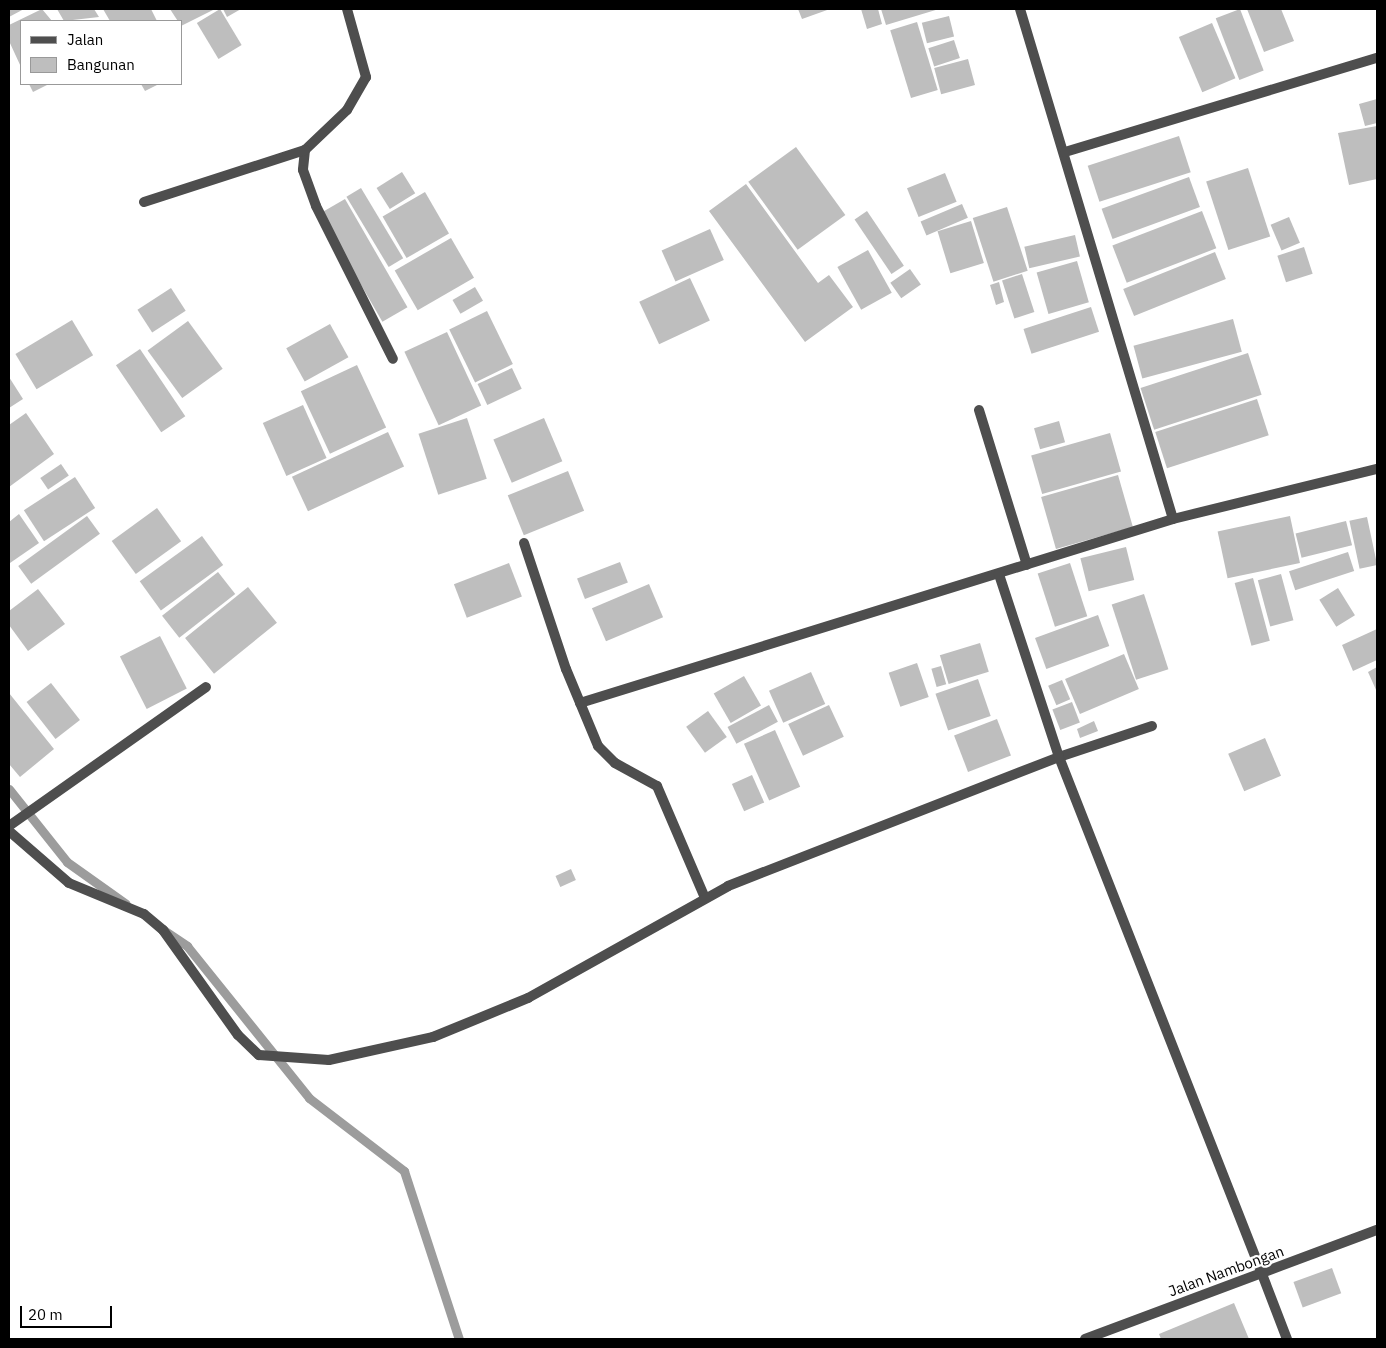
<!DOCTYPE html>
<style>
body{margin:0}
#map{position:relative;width:1386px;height:1348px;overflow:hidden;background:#fff;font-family:"IBM Plex Sans",sans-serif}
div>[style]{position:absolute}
.stream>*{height:9px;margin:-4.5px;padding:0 4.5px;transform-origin:4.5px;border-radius:4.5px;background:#9c9c9c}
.building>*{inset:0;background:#bebebe;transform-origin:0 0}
.lane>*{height:10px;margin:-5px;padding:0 5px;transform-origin:5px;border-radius:5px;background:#4e4e4e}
.street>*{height:10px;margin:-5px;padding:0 5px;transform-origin:5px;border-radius:5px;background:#4e4e4e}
span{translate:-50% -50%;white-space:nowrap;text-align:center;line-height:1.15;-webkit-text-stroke:4.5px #fff;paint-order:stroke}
.street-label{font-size:15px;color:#000}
.frame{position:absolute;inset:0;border:10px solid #000;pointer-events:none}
.legend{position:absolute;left:20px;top:20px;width:162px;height:65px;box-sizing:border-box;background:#fff;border:1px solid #999;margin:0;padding:6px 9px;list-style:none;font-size:15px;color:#000}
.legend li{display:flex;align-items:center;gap:10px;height:25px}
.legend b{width:25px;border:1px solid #999}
.scale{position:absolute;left:20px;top:1306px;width:92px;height:22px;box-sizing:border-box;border:2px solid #000;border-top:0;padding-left:6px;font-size:15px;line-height:18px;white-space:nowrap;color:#000;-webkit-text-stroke:4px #fff;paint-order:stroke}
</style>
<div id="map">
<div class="stream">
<div style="left:9px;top:789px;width:93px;rotate:51.5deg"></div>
<div style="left:67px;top:862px;width:72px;rotate:35.4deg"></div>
<div style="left:165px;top:931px;width:27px;rotate:34deg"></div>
<div style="left:187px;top:946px;width:195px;rotate:51.2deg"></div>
<div style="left:309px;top:1098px;width:120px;rotate:37.5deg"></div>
<div style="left:404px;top:1171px;width:177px;rotate:71.9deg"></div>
</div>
<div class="building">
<div style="clip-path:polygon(9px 9px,24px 9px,9px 17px)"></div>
<div style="clip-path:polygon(42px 9px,52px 21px,21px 21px,21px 67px,9px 41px,9px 25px)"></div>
<div style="clip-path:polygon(57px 9px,94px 9px,99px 17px,64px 21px)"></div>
<div style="clip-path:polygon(103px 9px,151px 9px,157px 21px,110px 21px)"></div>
<div style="clip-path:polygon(170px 9px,215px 9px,181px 26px)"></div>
<div style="left:220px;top:9px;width:42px;height:27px;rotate:59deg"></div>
<div style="clip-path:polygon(223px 9px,241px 9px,227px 17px)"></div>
<div style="clip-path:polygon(798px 9px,830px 9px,802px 19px)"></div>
<div style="clip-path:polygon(861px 9px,878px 9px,882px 24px,867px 29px)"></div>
<div style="clip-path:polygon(881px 9px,939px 9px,886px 25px)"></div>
<div style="left:1240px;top:9px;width:66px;height:26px;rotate:69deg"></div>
<div style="clip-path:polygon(1247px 9px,1281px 9px,1294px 41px,1264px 52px)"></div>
<div style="left:949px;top:16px;width:21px;height:28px;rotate:76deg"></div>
<div style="left:917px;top:22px;width:71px;height:28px;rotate:73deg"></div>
<div style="left:1212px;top:23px;width:60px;height:36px;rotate:67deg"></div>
<div style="left:954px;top:40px;width:19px;height:27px;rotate:72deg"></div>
<div style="left:968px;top:59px;width:27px;height:35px;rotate:75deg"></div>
<div style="clip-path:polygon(29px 84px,49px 84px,33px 92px)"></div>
<div style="clip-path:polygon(141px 84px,159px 84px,145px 91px)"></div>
<div style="clip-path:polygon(1377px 99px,1377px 123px,1365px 126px,1359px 104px)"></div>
<div style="clip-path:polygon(1377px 126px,1377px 179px,1349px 185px,1338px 133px)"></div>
<div style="left:1179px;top:136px;width:38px;height:96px;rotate:72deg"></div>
<div style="left:796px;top:147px;width:84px;height:59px;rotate:54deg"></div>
<div style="left:1248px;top:168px;width:72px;height:44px;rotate:72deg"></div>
<div style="left:402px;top:172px;width:25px;height:30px;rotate:58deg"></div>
<div style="left:945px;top:173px;width:31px;height:41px;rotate:68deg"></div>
<div style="left:1189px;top:177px;width:32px;height:93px;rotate:70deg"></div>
<div style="clip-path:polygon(746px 184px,818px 283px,829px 275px,853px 307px,805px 342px,709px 211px)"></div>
<div style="left:361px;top:188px;width:82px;height:17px;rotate:59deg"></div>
<div style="left:425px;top:192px;width:48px;height:49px;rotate:60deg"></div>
<div style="left:345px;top:199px;width:125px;height:29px;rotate:60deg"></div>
<div style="left:962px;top:204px;width:15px;height:45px;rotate:67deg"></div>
<div style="left:1007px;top:207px;width:67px;height:36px;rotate:72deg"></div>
<div style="left:867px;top:211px;width:66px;height:15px;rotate:56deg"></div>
<div style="left:1202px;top:211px;width:40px;height:96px;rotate:69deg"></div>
<div style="left:1289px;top:217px;width:28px;height:20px;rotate:67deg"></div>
<div style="left:971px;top:221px;width:44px;height:35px;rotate:73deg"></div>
<div style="left:710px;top:229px;width:34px;height:53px;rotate:66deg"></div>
<div style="left:1075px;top:235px;width:22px;height:52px;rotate:77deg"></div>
<div style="left:451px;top:238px;width:46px;height:65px;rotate:60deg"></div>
<div style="left:1304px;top:247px;width:28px;height:28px;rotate:72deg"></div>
<div style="left:868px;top:250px;width:49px;height:35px;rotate:61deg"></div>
<div style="left:1215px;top:252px;width:29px;height:99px;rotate:68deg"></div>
<div style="left:1077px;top:261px;width:43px;height:42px;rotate:74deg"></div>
<div style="left:910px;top:269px;width:19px;height:24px;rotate:55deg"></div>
<div style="left:1022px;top:274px;width:40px;height:21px;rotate:72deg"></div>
<div style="left:690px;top:278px;width:47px;height:56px;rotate:65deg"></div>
<div style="clip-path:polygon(999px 282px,1004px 302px,996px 305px,990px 285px)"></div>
<div style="left:475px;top:287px;width:16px;height:26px;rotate:60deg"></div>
<div style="left:171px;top:288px;width:27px;height:40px;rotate:57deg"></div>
<div style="left:1091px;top:307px;width:26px;height:71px;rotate:72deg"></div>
<div style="left:487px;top:311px;width:59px;height:42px;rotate:64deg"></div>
<div style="left:1233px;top:319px;width:34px;height:103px;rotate:75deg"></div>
<div style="left:72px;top:320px;width:41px;height:66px;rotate:59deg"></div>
<div style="left:188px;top:321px;width:59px;height:50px;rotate:54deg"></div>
<div style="left:330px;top:324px;width:38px;height:50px;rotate:61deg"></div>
<div style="left:447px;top:332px;width:81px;height:47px;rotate:65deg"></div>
<div style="left:140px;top:349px;width:81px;height:29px;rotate:56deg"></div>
<div style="left:1248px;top:353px;width:44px;height:113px;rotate:72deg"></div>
<div style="left:357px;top:365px;width:69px;height:62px;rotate:65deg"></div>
<div style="left:512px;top:368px;width:23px;height:38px;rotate:65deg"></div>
<div style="clip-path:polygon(9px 377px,23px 399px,9px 408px)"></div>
<div style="left:1257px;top:399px;width:38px;height:107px;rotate:72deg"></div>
<div style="left:303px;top:405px;width:58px;height:44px;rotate:66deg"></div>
<div style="clip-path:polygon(26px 413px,54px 454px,9px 487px,9px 425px)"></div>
<div style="left:467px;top:418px;width:64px;height:51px;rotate:72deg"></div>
<div style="left:544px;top:418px;width:47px;height:55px;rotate:67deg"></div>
<div style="left:1059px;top:421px;width:22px;height:26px;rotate:74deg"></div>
<div style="left:388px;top:432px;width:38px;height:106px;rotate:65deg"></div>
<div style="left:1110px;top:433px;width:40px;height:82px;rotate:74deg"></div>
<div style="left:61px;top:464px;width:14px;height:25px;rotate:56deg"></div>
<div style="left:568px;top:471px;width:43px;height:65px;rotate:68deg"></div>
<div style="left:1118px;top:475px;width:54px;height:80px;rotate:74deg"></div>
<div style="left:75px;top:477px;width:37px;height:61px;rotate:57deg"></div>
<div style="left:157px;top:508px;width:41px;height:56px;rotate:54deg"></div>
<div style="clip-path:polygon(19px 514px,39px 543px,10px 563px,9px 522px)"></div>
<div style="left:87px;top:516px;width:22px;height:85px;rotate:54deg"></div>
<div style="left:1290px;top:516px;width:48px;height:74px;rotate:78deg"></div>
<div style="left:1367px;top:517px;width:49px;height:18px;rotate:78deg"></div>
<div style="left:1346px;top:521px;width:25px;height:52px;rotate:76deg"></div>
<div style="left:202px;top:536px;width:36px;height:77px;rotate:54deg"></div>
<div style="left:1126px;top:547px;width:34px;height:47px;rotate:76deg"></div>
<div style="left:1348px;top:552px;width:20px;height:62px;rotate:72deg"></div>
<div style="left:620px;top:562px;width:22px;height:46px;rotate:69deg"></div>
<div style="left:509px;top:563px;width:36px;height:59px;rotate:69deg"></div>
<div style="left:1070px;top:563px;width:56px;height:34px;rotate:72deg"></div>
<div style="left:218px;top:572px;width:28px;height:71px;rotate:52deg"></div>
<div style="left:1281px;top:574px;width:48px;height:24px;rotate:75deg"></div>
<div style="left:1253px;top:578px;width:65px;height:19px;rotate:75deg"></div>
<div style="left:649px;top:584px;width:36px;height:62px;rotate:67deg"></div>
<div style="left:248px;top:587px;width:46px;height:81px;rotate:51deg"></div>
<div style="left:1338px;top:588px;width:32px;height:22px;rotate:58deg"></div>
<div style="clip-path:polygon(38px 589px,65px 624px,28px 651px,9px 625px,9px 611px)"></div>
<div style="left:1144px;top:594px;width:79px;height:34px;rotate:72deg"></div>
<div style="left:1098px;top:615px;width:33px;height:67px;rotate:70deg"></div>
<div style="clip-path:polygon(1377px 629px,1377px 660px,1353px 671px,1342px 645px)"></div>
<div style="left:160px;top:636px;width:59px;height:45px;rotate:63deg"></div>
<div style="left:980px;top:643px;width:30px;height:42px;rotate:73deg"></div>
<div style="left:1124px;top:654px;width:38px;height:64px;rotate:67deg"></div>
<div style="left:917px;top:663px;width:36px;height:30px;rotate:71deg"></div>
<div style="left:941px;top:666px;width:19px;height:10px;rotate:74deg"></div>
<div style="clip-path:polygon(1377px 667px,1377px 692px,1368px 672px)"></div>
<div style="left:811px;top:672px;width:35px;height:46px;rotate:66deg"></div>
<div style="left:744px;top:676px;width:34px;height:35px;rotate:60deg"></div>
<div style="left:978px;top:679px;width:39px;height:45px;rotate:71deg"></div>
<div style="left:1062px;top:680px;width:21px;height:15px;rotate:67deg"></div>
<div style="left:51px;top:683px;width:47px;height:31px;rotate:52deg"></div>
<div style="clip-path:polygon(9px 693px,54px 749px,20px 777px,9px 764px)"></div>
<div style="left:1072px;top:702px;width:22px;height:21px;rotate:69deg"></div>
<div style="left:769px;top:705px;width:19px;height:47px;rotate:62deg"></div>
<div style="left:829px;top:705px;width:35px;height:45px;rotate:65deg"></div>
<div style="left:708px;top:711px;width:32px;height:27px;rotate:54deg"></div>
<div style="left:997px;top:719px;width:39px;height:46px;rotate:69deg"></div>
<div style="clip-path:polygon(1094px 721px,1098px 731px,1080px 738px,1077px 729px)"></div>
<div style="left:775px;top:730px;width:62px;height:34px;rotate:66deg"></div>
<div style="left:1265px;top:738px;width:41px;height:40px;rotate:67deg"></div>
<div style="left:752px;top:775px;width:30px;height:22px;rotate:66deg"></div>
<div style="left:571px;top:869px;width:12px;height:17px;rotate:66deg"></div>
<div style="left:1332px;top:1268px;width:27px;height:41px;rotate:70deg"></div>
<div style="clip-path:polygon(1234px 1303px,1249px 1339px,1161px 1339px,1159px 1334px)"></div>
</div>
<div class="lane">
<div style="left:979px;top:410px;width:162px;rotate:72.8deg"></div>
<div style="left:1152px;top:726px;width:98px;rotate:161.6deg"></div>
<div style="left:1059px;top:757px;width:555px;rotate:68.56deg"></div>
</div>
<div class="street">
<div style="left:347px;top:9px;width:71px;rotate:74.4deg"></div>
<div style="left:366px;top:77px;width:38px;rotate:120deg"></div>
<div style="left:347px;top:110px;width:58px;rotate:136.4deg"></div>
<div style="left:305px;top:150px;width:20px;rotate:96deg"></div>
<div style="left:303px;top:170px;width:38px;rotate:70deg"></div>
<div style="left:316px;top:206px;width:171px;rotate:63.3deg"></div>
<div style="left:1020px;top:9px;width:532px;rotate:73.3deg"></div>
<div style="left:1065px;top:152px;width:326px;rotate:-16.8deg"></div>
<div style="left:144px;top:202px;width:169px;rotate:-17.9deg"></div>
<div style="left:524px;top:543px;width:133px;rotate:71.6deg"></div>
<div style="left:566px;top:669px;width:83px;rotate:67.4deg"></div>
<div style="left:598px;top:746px;width:24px;rotate:45deg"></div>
<div style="left:615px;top:763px;width:48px;rotate:28.7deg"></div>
<div style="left:657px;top:786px;width:122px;rotate:66.8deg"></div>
<div style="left:580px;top:703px;width:621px;rotate:-17.24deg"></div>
<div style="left:1173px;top:519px;width:210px;rotate:-13.8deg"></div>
<div style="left:9px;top:826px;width:241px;rotate:-35.2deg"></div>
<div style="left:9px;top:831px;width:79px;rotate:40.9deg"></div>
<div style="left:69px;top:883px;width:81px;rotate:22.5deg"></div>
<div style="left:144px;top:914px;width:25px;rotate:40deg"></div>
<div style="left:163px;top:930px;width:129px;rotate:54.5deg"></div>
<div style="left:238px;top:1035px;width:29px;rotate:44deg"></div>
<div style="left:259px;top:1055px;width:70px;rotate:4.1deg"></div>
<div style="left:329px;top:1060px;width:107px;rotate:-12.5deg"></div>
<div style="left:433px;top:1037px;width:103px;rotate:-22.3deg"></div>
<div style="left:528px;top:998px;width:229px;rotate:-29.2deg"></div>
<div style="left:728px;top:886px;width:355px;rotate:-21.3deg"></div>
<div style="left:1059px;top:757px;width:193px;rotate:-108.2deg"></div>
<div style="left:1262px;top:1274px;width:70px;rotate:69deg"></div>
<div style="left:1085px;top:1339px;width:312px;rotate:-20.5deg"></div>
</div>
<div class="street-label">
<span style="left:1226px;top:1271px;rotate:-20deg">Jalan Nambongan</span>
</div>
<div class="frame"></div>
<ul class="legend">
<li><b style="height:6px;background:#4e4e4e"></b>Jalan</li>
<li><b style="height:14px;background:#bebebe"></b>Bangunan</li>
</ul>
<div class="scale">20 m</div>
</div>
